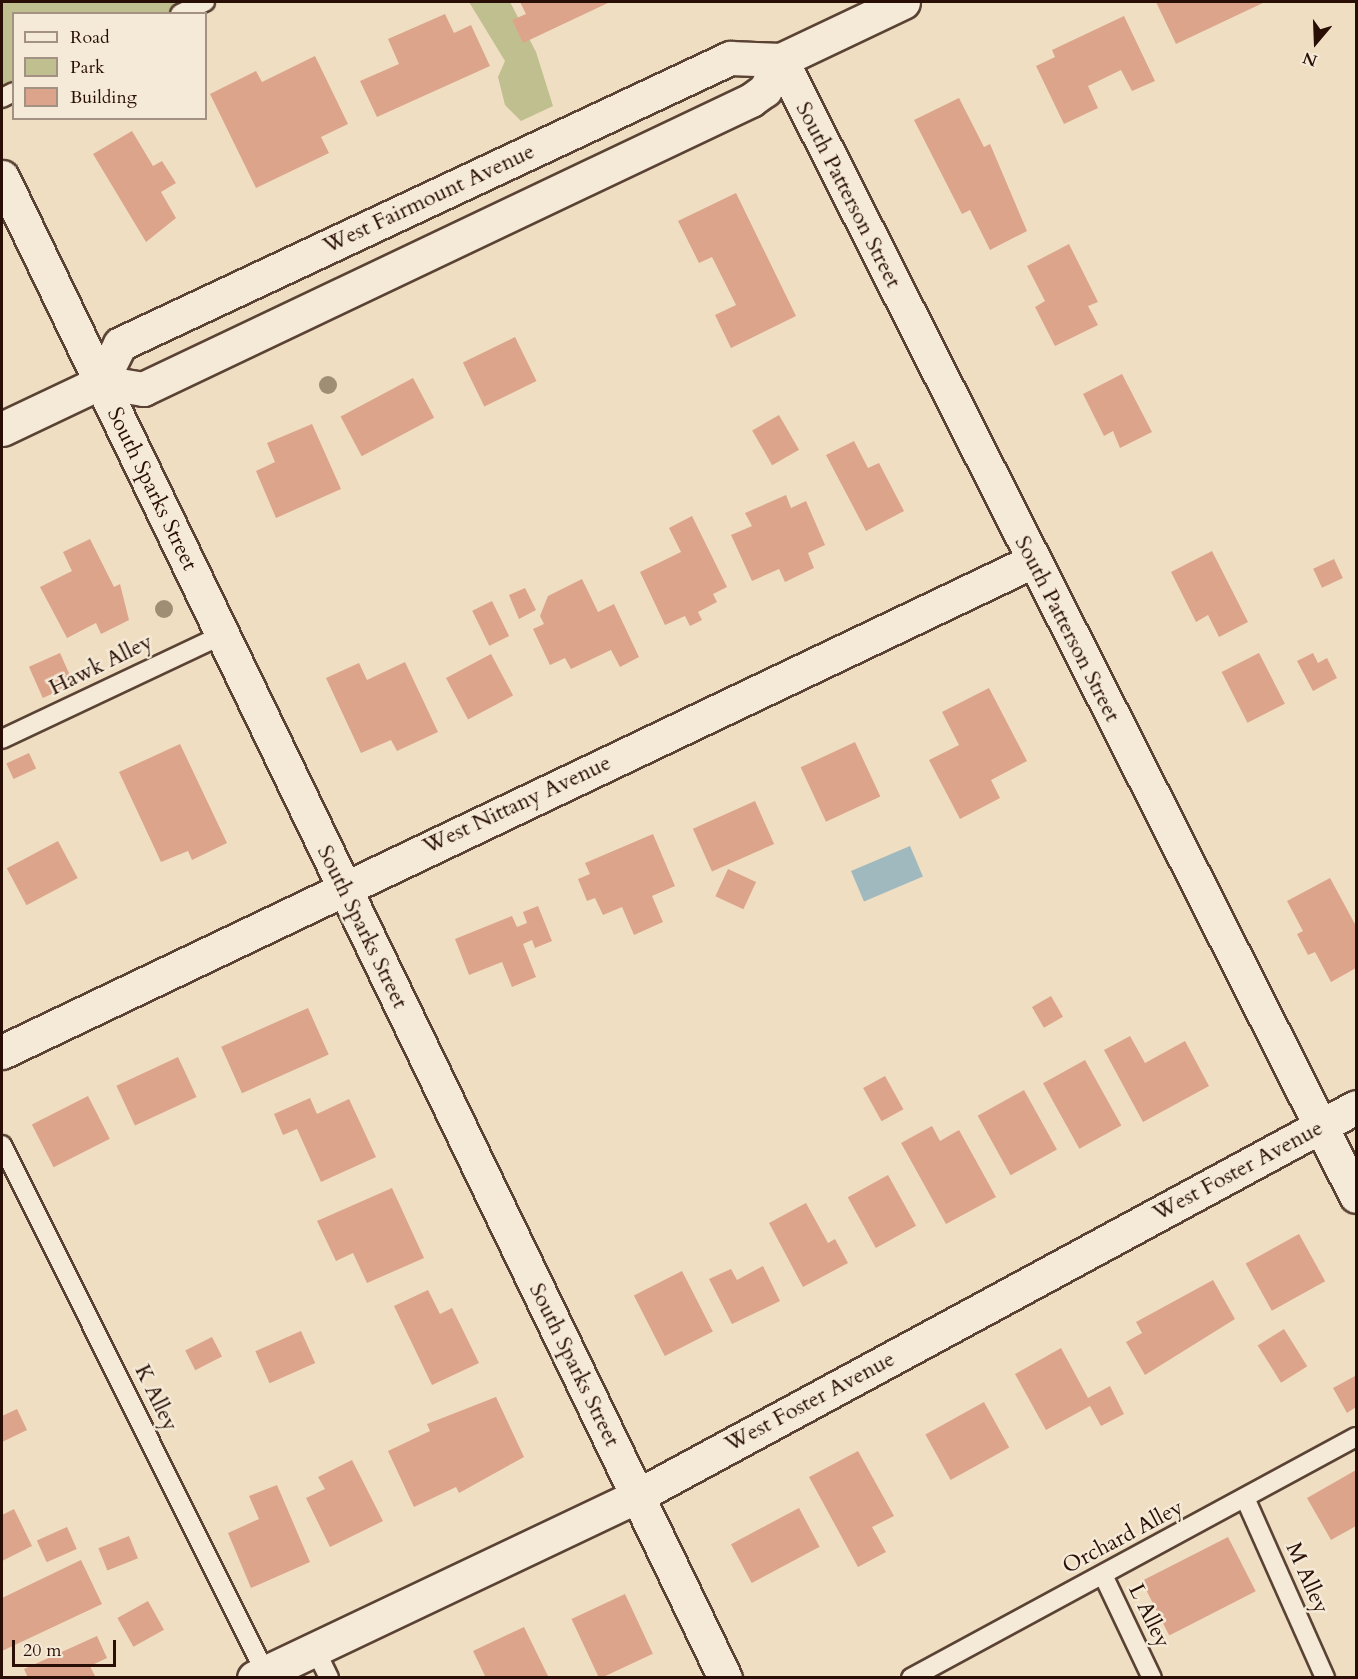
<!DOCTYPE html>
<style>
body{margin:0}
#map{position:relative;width:1358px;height:1679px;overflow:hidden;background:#efdec2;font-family:Cardo,serif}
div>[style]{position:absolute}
.green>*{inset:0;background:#c0bf8f}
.water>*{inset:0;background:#9fb9be;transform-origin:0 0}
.building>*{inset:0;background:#dca58b;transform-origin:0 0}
.roads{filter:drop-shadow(2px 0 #5a4234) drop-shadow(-2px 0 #5a4234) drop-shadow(0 2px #5a4234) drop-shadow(0 -2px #5a4234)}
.service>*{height:18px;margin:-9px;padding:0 9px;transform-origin:9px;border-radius:9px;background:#f5ead7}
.minor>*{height:33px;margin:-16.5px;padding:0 16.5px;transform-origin:16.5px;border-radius:16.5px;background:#f5ead7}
.tertiary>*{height:33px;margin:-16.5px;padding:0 16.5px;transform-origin:16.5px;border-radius:16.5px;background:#f5ead7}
.trees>*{width:18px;height:18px;margin:-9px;border-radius:50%;background:#9f8e74}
span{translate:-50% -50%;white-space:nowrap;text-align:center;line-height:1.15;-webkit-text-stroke:5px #f5ead7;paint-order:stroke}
.street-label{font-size:22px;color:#280e05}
.frame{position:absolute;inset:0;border:3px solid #280e05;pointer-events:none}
.legend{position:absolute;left:12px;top:12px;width:195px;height:108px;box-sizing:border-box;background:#f5ead7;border:2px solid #a39283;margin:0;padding:8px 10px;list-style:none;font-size:18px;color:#280e05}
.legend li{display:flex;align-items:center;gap:12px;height:30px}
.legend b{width:30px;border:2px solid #a39283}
.north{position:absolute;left:1286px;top:12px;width:60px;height:60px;-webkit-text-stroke:4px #f5ead7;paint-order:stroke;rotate:199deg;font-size:16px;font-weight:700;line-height:24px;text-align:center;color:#280e05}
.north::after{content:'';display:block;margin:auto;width:21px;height:27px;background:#280e05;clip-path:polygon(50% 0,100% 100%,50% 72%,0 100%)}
.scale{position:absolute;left:12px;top:1640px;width:104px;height:27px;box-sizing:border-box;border:3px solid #280e05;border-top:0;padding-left:8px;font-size:18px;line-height:21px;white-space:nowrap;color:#280e05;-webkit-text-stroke:4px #f5ead7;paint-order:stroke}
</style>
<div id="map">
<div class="green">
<div style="clip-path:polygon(2px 2px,210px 2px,181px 13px,14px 14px,13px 82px,2px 87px)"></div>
<div style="clip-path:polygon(469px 2px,510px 2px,536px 52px,553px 106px,521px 121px,505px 105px,498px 77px,505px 61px)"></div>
</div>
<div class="water">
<div style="left:910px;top:846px;width:33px;height:64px;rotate:67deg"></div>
</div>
<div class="building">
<div style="clip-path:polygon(520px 2px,610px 2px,523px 43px,512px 20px,526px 14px)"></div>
<div style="clip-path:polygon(1156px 2px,1265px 2px,1176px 44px)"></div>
<div style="clip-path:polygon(445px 14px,454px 33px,471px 25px,490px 66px,377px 117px,360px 81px,399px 64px,388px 39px)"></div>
<div style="clip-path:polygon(1124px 16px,1155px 81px,1132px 91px,1121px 70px,1088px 86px,1098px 108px,1064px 124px,1036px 66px,1055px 57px,1052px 50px)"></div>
<div style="clip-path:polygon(315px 56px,348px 124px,321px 137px,329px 153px,256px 188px,210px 94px,256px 71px,262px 82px)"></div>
<div style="clip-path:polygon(959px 98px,984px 147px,990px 144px,1027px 231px,990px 250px,970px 210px,962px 214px,914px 120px)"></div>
<div style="clip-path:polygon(132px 131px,153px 166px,162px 161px,176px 183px,161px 192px,176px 218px,146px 242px,93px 154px)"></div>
<div style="clip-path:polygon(736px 193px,796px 316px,731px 348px,715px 315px,736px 305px,712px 257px,699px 263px,678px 221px)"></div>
<div style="clip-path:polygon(1069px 244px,1098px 302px,1088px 306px,1098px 325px,1055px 346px,1035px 307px,1045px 301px,1027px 266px)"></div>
<div style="left:515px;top:337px;width:49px;height:58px;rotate:64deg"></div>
<div style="clip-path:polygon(1122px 374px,1152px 432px,1120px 448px,1113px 431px,1104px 436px,1083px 394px)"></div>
<div style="left:413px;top:378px;width:45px;height:82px;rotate:62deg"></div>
<div style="left:779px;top:415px;width:40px;height:31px;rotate:60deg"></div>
<div style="clip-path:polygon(312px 424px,341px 489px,276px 518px,256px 471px,275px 462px,267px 443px)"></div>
<div style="clip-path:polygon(854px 441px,868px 468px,879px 463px,904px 511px,866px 531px,826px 455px)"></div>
<div style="clip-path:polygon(786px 495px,791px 508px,806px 501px,825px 545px,808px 553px,814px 568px,785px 582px,779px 569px,752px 581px,731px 535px,752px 526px,745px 513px)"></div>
<div style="clip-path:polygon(692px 516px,727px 587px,713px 594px,717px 602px,698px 612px,702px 620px,690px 626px,685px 616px,665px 625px,640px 572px,681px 552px,669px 528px)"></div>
<div style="clip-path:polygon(90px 539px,114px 587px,120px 584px,129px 620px,101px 634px,96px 623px,67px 638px,40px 587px,72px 571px,63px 552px)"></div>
<div style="clip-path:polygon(1212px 551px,1248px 622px,1219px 637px,1208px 615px,1196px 622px,1171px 572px)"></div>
<div style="left:1334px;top:559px;width:21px;height:23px;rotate:65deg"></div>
<div style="clip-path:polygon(582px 579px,598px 612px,614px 604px,639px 657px,620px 667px,611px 650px,571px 669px,565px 658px,550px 665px,533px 629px,544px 624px,540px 616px,548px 596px)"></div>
<div style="clip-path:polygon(525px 588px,536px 610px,519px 619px,509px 595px)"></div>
<div style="left:492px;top:601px;width:39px;height:22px;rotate:64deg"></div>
<div style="left:60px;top:653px;width:34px;height:34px;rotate:66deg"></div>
<div style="left:1259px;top:653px;width:57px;height:42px;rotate:63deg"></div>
<div style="clip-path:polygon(1313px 653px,1318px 663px,1327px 658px,1337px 678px,1313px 691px,1297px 661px)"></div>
<div style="left:491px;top:654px;width:47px;height:51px;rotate:62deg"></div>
<div style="clip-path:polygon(405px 662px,438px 732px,397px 751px,391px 740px,361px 753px,326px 678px,359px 663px,367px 680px)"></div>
<div style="clip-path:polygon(989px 688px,1027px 761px,991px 780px,1000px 798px,960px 819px,929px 760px,959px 745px,942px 712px)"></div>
<div style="left:855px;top:742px;width:60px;height:60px;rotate:65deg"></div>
<div style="clip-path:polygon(180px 744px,227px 843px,192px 860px,188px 851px,161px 862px,119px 772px)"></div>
<div style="left:29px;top:753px;width:17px;height:25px;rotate:65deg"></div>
<div style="left:755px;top:801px;width:47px;height:68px;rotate:66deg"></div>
<div style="clip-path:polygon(653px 834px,675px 886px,652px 896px,663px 922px,634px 935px,622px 907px,603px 915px,595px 898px,587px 901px,578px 879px,590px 874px,585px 863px)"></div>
<div style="left:58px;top:841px;width:42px;height:58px;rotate:62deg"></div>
<div style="left:728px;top:869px;width:31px;height:30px;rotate:25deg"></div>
<div style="clip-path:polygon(1330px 878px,1356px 926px,1356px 968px,1331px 982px,1315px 952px,1308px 955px,1297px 934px,1303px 931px,1287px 901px)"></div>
<div style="clip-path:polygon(538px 906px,552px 941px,535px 948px,532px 940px,523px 944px,536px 977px,512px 987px,502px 962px,469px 975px,455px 939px,512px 916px,517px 927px,527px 923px,523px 912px)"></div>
<div style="left:1051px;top:996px;width:24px;height:22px;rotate:60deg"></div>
<div style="left:308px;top:1008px;width:51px;height:95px;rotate:66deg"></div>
<div style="clip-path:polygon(1130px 1036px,1145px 1063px,1185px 1041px,1209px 1086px,1143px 1122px,1104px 1050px)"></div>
<div style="left:178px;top:1057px;width:44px;height:68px;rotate:65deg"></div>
<div style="left:1085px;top:1060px;width:75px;height:48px;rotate:61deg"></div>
<div style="left:885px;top:1076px;width:38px;height:25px;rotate:61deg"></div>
<div style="left:1024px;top:1090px;width:68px;height:53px;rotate:61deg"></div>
<div style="left:88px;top:1096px;width:48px;height:63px;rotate:63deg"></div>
<div style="clip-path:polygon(310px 1098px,317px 1114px,349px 1099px,376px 1157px,321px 1182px,297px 1129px,283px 1135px,274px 1114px)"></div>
<div style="clip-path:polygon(932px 1126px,940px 1141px,959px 1130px,996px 1197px,946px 1224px,901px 1143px)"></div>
<div style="left:888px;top:1175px;width:58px;height:46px;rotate:61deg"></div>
<div style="clip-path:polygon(392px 1188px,424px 1258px,367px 1283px,353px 1253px,336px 1261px,317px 1221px)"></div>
<div style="clip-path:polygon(806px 1203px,828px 1243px,835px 1239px,848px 1263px,803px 1287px,769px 1223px)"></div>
<div style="left:1299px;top:1234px;width:54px;height:61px;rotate:61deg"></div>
<div style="clip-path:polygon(763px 1266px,780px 1301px,732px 1324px,709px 1279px,731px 1269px,737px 1280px)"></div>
<div style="left:682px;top:1271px;width:68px;height:54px;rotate:63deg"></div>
<div style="clip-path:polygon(1213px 1280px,1235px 1319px,1145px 1375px,1126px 1342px,1142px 1333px,1136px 1322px)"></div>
<div style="clip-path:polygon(428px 1290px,440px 1314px,452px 1308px,479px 1363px,432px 1385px,394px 1306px)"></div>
<div style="left:1284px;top:1329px;width:44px;height:31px;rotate:58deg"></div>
<div style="left:301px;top:1331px;width:35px;height:50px;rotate:66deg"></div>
<div style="left:212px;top:1337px;width:22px;height:30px;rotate:63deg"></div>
<div style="clip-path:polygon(1061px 1348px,1088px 1398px,1110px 1386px,1124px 1414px,1101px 1426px,1090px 1406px,1046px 1430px,1015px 1374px)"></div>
<div style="clip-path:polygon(1355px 1376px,1356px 1407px,1347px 1413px,1333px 1388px)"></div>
<div style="clip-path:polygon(496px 1397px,524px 1457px,459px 1493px,456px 1487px,414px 1507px,388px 1451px,430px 1431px,427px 1424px)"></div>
<div style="left:984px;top:1402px;width:52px;height:67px;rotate:61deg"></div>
<div style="clip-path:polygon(17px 1409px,27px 1430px,2px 1442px,2px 1416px)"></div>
<div style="clip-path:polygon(858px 1451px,894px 1516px,872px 1527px,886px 1552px,858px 1567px,809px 1477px)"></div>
<div style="clip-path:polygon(352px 1460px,383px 1521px,330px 1547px,306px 1498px,325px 1489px,318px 1477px)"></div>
<div style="clip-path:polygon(1356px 1470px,1356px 1526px,1331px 1540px,1307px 1498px)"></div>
<div style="clip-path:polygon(277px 1485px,310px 1562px,251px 1588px,228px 1533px,259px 1519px,249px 1496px)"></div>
<div style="left:799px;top:1508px;width:44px;height:77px;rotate:62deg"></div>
<div style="clip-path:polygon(14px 1509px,32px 1546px,2px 1561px,2px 1515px)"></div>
<div style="left:67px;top:1527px;width:24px;height:33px;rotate:66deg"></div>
<div style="left:129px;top:1536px;width:24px;height:33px;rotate:68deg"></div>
<div style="left:1228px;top:1537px;width:61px;height:97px;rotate:63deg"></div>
<div style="clip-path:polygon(81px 1560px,102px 1604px,2px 1651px,2px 1598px)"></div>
<div style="left:625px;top:1594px;width:66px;height:59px;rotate:65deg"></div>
<div style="left:148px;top:1601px;width:33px;height:35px;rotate:61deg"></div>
<div style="clip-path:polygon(524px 1627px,548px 1676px,486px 1678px,473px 1651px)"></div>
<div style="clip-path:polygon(97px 1636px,107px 1658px,90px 1666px,96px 1678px,28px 1678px,24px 1669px)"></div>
</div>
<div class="roads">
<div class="service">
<div style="left:180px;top:14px;width:28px;rotate:-26deg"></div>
<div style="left:2px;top:98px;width:13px;rotate:-27deg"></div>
<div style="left:2px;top:739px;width:243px;rotate:-25.3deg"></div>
<div style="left:2px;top:1145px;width:589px;rotate:63.48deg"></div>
<div style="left:1245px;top:1498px;width:197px;rotate:66deg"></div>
<div style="left:1103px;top:1575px;width:114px;rotate:64.6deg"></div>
<div style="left:315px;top:1649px;width:32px;rotate:64deg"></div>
<div style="left:911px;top:1678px;width:506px;rotate:-28.44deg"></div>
</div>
<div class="minor">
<div style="left:781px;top:60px;width:1273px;rotate:63.15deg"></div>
<div style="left:101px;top:382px;width:43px;rotate:9.5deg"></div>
<div style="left:143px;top:389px;width:673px;rotate:-25.42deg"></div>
<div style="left:751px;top:100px;width:17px;rotate:-36deg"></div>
<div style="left:765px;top:90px;width:34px;rotate:-62deg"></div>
<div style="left:2px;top:429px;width:110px;rotate:-25.4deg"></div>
<div style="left:101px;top:382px;width:42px;rotate:-63.4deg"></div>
<div style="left:120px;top:344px;width:674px;rotate:-25.12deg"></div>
<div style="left:730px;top:58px;width:51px;rotate:2.2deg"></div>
<div style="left:781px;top:60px;width:135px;rotate:-25.4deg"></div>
<div style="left:2px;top:1052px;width:1142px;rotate:-25.47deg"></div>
<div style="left:254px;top:1678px;width:424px;rotate:-25.4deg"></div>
<div style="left:637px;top:1496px;width:817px;rotate:-28.41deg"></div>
</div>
<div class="tertiary">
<div style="left:2px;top:177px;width:1666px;rotate:64.28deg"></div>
</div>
</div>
<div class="trees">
<div style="left:328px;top:385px"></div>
<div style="left:164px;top:609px"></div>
</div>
<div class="street-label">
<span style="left:848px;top:195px;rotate:63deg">South Patterson Street</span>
<span style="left:429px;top:199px;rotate:-25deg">West Fairmount Avenue</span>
<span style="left:152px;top:489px;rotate:64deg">South Sparks Street</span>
<span style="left:1067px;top:629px;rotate:63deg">South Patterson Street</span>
<span style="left:101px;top:665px;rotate:-26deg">Hawk Alley</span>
<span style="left:517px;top:805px;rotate:-25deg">West Nittany Avenue</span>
<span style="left:362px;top:927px;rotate:64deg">South Sparks Street</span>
<span style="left:1238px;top:1171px;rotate:-28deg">West Foster Avenue</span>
<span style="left:574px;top:1365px;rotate:64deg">South Sparks Street</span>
<span style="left:156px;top:1398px;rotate:64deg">K Alley</span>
<span style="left:810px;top:1402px;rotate:-28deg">West Foster Avenue</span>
<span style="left:1123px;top:1537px;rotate:-28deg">Orchard Alley</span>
<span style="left:1307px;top:1578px;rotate:66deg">M Alley</span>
<span style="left:1149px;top:1616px;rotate:64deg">L Alley</span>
</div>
<div class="frame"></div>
<ul class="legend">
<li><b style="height:8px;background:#f5ead7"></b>Road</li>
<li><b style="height:16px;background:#c0bf8f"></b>Park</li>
<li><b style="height:16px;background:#dca58b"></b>Building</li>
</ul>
<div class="north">N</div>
<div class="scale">20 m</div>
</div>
